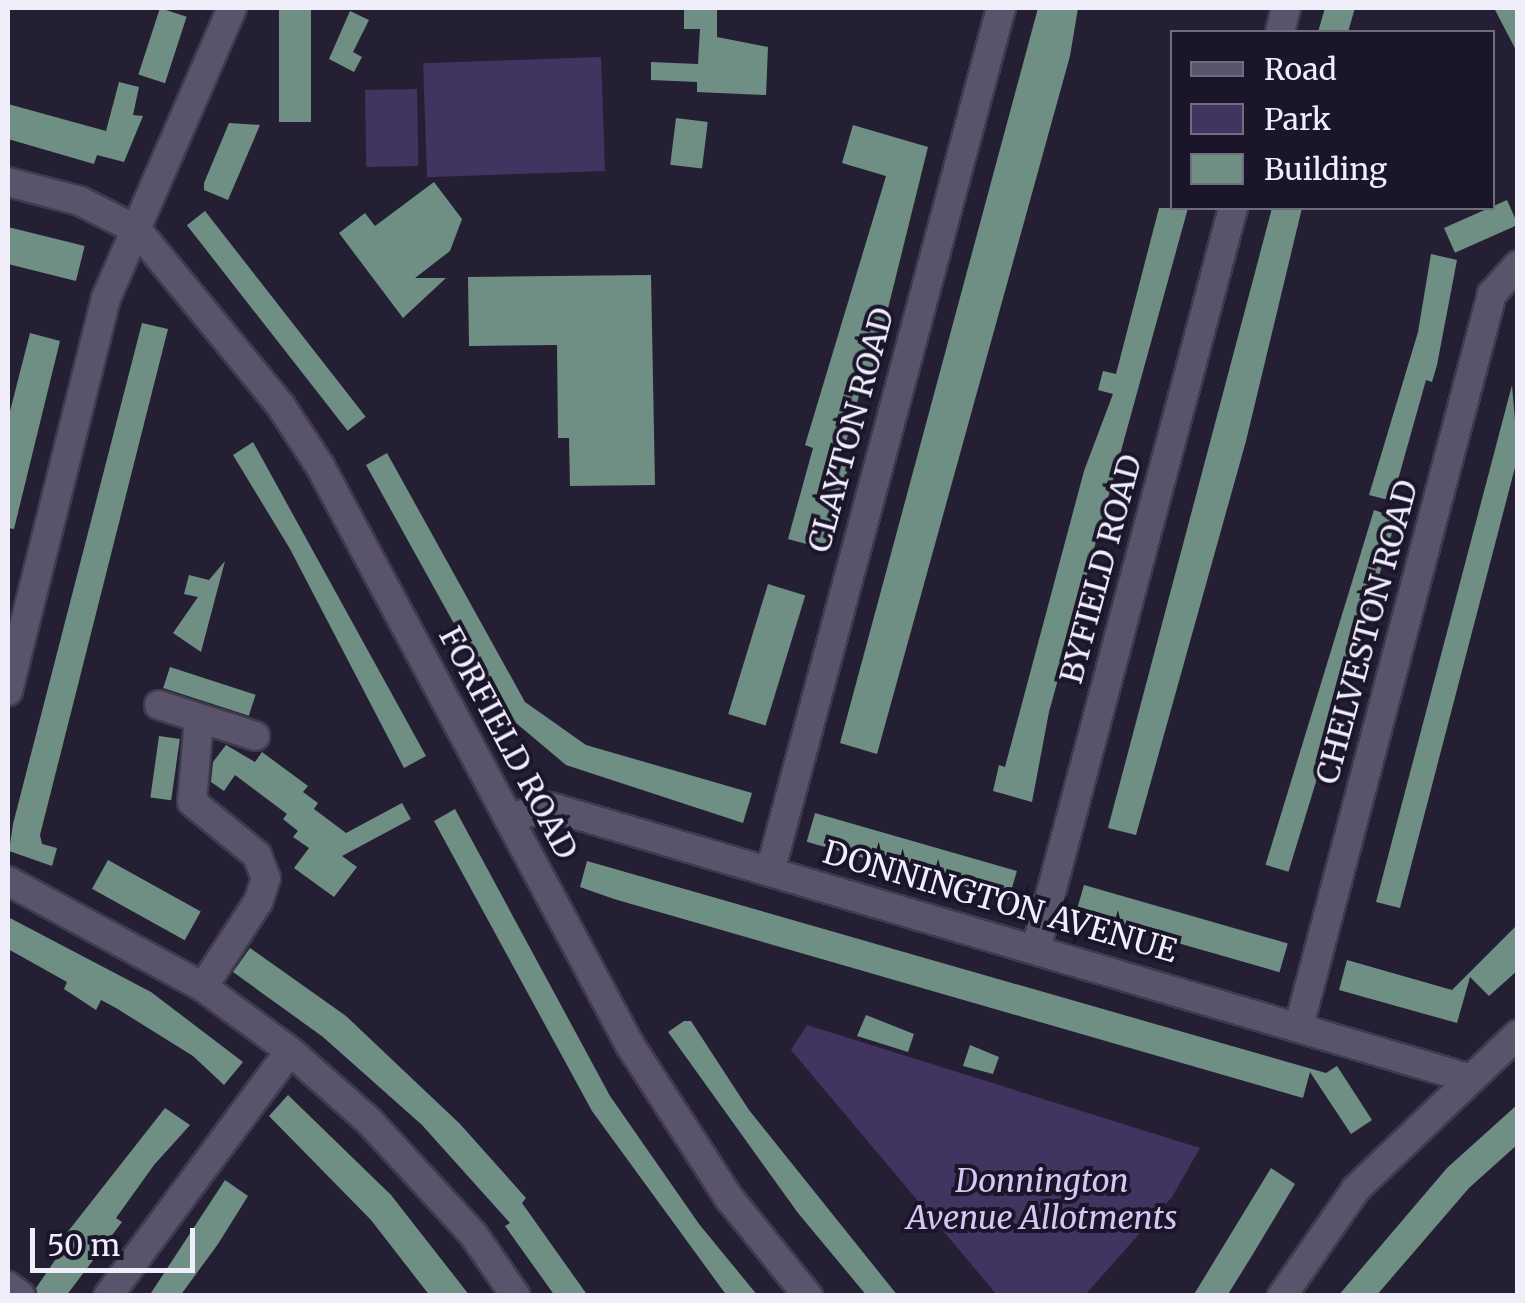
<!DOCTYPE html>
<style>
body{margin:0}
#map{position:relative;width:1525px;height:1303px;overflow:hidden;background:#251f34;font-family:Merriweather,serif}
div>[style]{position:absolute}
.green>*{inset:0;background:#423461;transform-origin:0 0}
.building>*{inset:0;background:#6f8f84;transform-origin:0 0}
.roads{filter:drop-shadow(2px 0 #403b4c) drop-shadow(-2px 0 #403b4c) drop-shadow(0 2px #403b4c) drop-shadow(0 -2px #403b4c)}
.street>*{height:28px;margin:-14px;padding:0 14px;transform-origin:14px;border-radius:14px;background:#59536b}
span{translate:-50% -50%;white-space:nowrap;text-align:center;line-height:1.15;-webkit-text-stroke:8px #1b152a;paint-order:stroke}
.street-label{font-size:32px;color:#f1eefc}
.park-label{font-size:32px;color:#d3c8f3;font-style:italic}
.frame{position:absolute;inset:0;border:10px solid #f1eefc;pointer-events:none}
.legend{position:absolute;left:1170px;top:30px;width:325px;height:180px;box-sizing:border-box;background:#1b152a;border:2px solid #716c7e;margin:0;padding:12px 18px;list-style:none;font-size:30px;color:#f1eefc}
.legend li{display:flex;align-items:center;gap:20px;height:50px}
.legend b{width:50px;border:2px solid #716c7e}
.scale{position:absolute;left:30px;top:1228px;width:165px;height:45px;box-sizing:border-box;border:5px solid #f1eefc;border-top:0;padding-left:12px;font-size:30px;line-height:35px;white-space:nowrap;color:#f1eefc;-webkit-text-stroke:8px #1b152a;paint-order:stroke}
</style>
<div id="map">
<div class="green">
<div style="left:601px;top:57px;width:114px;height:178px;rotate:88deg"></div>
<div style="left:417px;top:89px;width:77px;height:52px;rotate:89deg"></div>
<div style="clip-path:polygon(807px 1025px,1200px 1148px,1172px 1197px,1085px 1295px,997px 1295px,791px 1050px)"></div>
</div>
<div class="building">
<div style="left:160px;top:8px;width:28px;height:70px;rotate:18deg"></div>
<div style="left:279px;top:8px;width:32px;height:114px"></div>
<div style="clip-path:polygon(684px 8px,717px 8px,717px 37px,768px 47px,766px 95px,697px 92px,697px 82px,651px 80px,651px 62px,698px 64px,700px 29px,684px 29px)"></div>
<div style="clip-path:polygon(1038px 8px,1078px 8px,1070px 56px,877px 754px,840px 743px)"></div>
<div style="clip-path:polygon(1325px 8px,1355px 8px,1348px 32px,1318px 32px)"></div>
<div style="clip-path:polygon(1494px 8px,1518px 8px,1518px 54px)"></div>
<div style="clip-path:polygon(350px 11px,369px 20px,353px 52px,362px 57px,354px 72px,329px 59px)"></div>
<div style="clip-path:polygon(119px 82px,139px 87px,133px 115px,143px 116px,124px 162px,97px 155px,94px 164px,8px 139px,8px 104px,106px 131px)"></div>
<div style="left:676px;top:118px;width:32px;height:47px;rotate:7deg"></div>
<div style="clip-path:polygon(229px 123px,260px 125px,228px 200px,204px 190px,204px 183px)"></div>
<div style="clip-path:polygon(853px 125px,928px 147px,873px 369px,867px 367px,841px 460px,850px 462px,825px 549px,788px 539px,813px 448px,805px 445px,886px 176px,842px 163px)"></div>
<div style="clip-path:polygon(434px 182px,462px 219px,450px 251px,415px 278px,446px 278px,403px 318px,339px 233px,365px 213px,375px 226px)"></div>
<div style="left:1507px;top:200px;width:27px;height:69px;rotate:66deg"></div>
<div style="clip-path:polygon(1159px 208px,1188px 208px,1049px 712px,1032px 802px,993px 791px,999px 765px,1005px 767px,1084px 471px,1113px 394px,1098px 390px,1103px 371px,1116px 374px)"></div>
<div style="clip-path:polygon(1272px 208px,1302px 208px,1246px 441px,1136px 835px,1108px 828px)"></div>
<div style="left:205px;top:211px;width:261px;height:23px;rotate:52deg"></div>
<div style="left:8px;top:227px;width:79px;height:36px;rotate:14deg"></div>
<div style="clip-path:polygon(1431px 254px,1457px 260px,1437px 365px,1432px 382px,1426px 380px,1392px 501px,1369px 495px,1418px 332px)"></div>
<div style="clip-path:polygon(651px 275px,655px 485px,570px 486px,569px 438px,558px 438px,557px 345px,469px 346px,468px 277px)"></div>
<div style="clip-path:polygon(142px 323px,168px 329px,40px 835px,42px 844px,57px 848px,52px 866px,9px 851px,13px 824px)"></div>
<div style="clip-path:polygon(30px 333px,60px 341px,14px 529px,8px 528px,8px 419px)"></div>
<div style="clip-path:polygon(1512px 385px,1518px 456px,1400px 908px,1376px 902px)"></div>
<div style="clip-path:polygon(253px 442px,426px 756px,404px 768px,290px 549px,233px 455px)"></div>
<div style="clip-path:polygon(387px 453px,525px 702px,586px 745px,752px 793px,743px 823px,566px 765px,503px 712px,366px 465px)"></div>
<div style="left:1374px;top:510px;width:24px;height:371px;rotate:17deg"></div>
<div style="clip-path:polygon(225px 561px,201px 652px,173px 633px,198px 597px,184px 594px,189px 575px,209px 580px)"></div>
<div style="left:768px;top:584px;width:39px;height:136px;rotate:17deg"></div>
<div style="left:170px;top:667px;width:90px;height:22px;rotate:18deg"></div>
<div style="left:159px;top:736px;width:21px;height:62px;rotate:8deg"></div>
<div style="clip-path:polygon(226px 745px,255px 762px,262px 752px,308px 786px,303px 792px,318px 803px,314px 809px,346px 833px,402px 803px,411px 819px,342px 856px,357px 867px,334px 897px,294px 868px,309px 848px,293px 837px,298px 831px,283px 819px,287px 814px,235px 775px,224px 791px,211px 782px,213px 762px)"></div>
<div style="clip-path:polygon(455px 809px,610px 1096px,699px 1224px,758px 1296px,727px 1296px,592px 1111px,434px 821px)"></div>
<div style="left:815px;top:813px;width:210px;height:30px;rotate:16deg"></div>
<div style="left:108px;top:860px;width:106px;height:33px;rotate:29deg"></div>
<div style="clip-path:polygon(587px 861px,1326px 1073px,1337px 1066px,1372px 1120px,1351px 1134px,1310px 1072px,1303px 1098px,614px 899px,580px 887px)"></div>
<div style="left:1084px;top:885px;width:212px;height:30px;rotate:16deg"></div>
<div style="clip-path:polygon(8px 917px,151px 992px,243px 1062px,224px 1085px,193px 1056px,116px 1008px,101px 1000px,96px 1010px,64px 989px,67px 982px,8px 949px)"></div>
<div style="clip-path:polygon(1518px 924px,1518px 970px,1489px 996px,1470px 977px,1457px 1023px,1339px 990px,1347px 960px,1452px 990px)"></div>
<div style="clip-path:polygon(250px 948px,346px 1016px,460px 1124px,526px 1198px,522px 1203px,588px 1296px,555px 1296px,505px 1226px,510px 1223px,422px 1125px,323px 1037px,233px 972px)"></div>
<div style="clip-path:polygon(866px 1015px,914px 1034px,908px 1052px,857px 1036px)"></div>
<div style="clip-path:polygon(684px 1021px,691px 1021px,749px 1110px,898px 1296px,867px 1296px,798px 1213px,668px 1032px)"></div>
<div style="clip-path:polygon(970px 1045px,999px 1057px,993px 1074px,963px 1066px)"></div>
<div style="clip-path:polygon(288px 1095px,391px 1195px,470px 1296px,430px 1296px,371px 1220px,269px 1116px)"></div>
<div style="clip-path:polygon(1518px 1104px,1518px 1144px,1469px 1188px,1376px 1296px,1338px 1296px,1447px 1168px)"></div>
<div style="clip-path:polygon(165px 1108px,190px 1125px,154px 1165px,116px 1218px,122px 1222px,66px 1296px,38px 1296px,36px 1288px,71px 1237px,66px 1234px)"></div>
<div style="clip-path:polygon(1271px 1168px,1295px 1184px,1253px 1254px,1227px 1296px,1193px 1296px)"></div>
<div style="clip-path:polygon(225px 1180px,248px 1196px,218px 1244px,180px 1296px,149px 1296px)"></div>
</div>
<div class="roads">
<div class="street">
<div style="left:1280px;top:32px;width:25px;rotate:-76deg"></div>
<div style="left:8px;top:182px;width:74px;rotate:14.8deg"></div>
<div style="left:80px;top:201px;width:64px;rotate:27deg"></div>
<div style="left:137px;top:230px;width:227px;rotate:50.7deg"></div>
<div style="left:281px;top:406px;width:72px;rotate:57deg"></div>
<div style="left:320px;top:466px;width:657px;rotate:61.84deg"></div>
<div style="left:630px;top:1045px;width:182px;rotate:57.1deg"></div>
<div style="left:729px;top:1198px;width:126px;rotate:51.1deg"></div>
<div style="left:8px;top:691px;width:405px;rotate:-76deg"></div>
<div style="left:106px;top:298px;width:316px;rotate:-66.5deg"></div>
<div style="left:159px;top:705px;width:101px;rotate:17.9deg"></div>
<div style="left:199px;top:720px;width:82px;rotate:94.9deg"></div>
<div style="left:192px;top:802px;width:84px;rotate:39.2deg"></div>
<div style="left:257px;top:855px;width:25px;rotate:69deg"></div>
<div style="left:266px;top:878px;width:25px;rotate:108deg"></div>
<div style="left:258px;top:902px;width:101px;rotate:122.9deg"></div>
<div style="left:508px;top:818px;width:43px;rotate:-14.7deg"></div>
<div style="left:550px;top:807px;width:960px;rotate:16.45deg"></div>
<div style="left:770px;top:872px;width:894px;rotate:-75.03deg"></div>
<div style="left:8px;top:881px;width:222px;rotate:28.5deg"></div>
<div style="left:203px;top:987px;width:108px;rotate:36.3deg"></div>
<div style="left:290px;top:1051px;width:106px;rotate:41.5deg"></div>
<div style="left:369px;top:1121px;width:154px;rotate:47.4deg"></div>
<div style="left:473px;top:1234px;width:75px;rotate:55.3deg"></div>
<div style="left:1036px;top:949px;width:767px;rotate:-75.11deg"></div>
<div style="left:1299px;top:1026px;width:757px;rotate:-75.23deg"></div>
<div style="left:1492px;top:294px;width:39px;rotate:-48deg"></div>
<div style="left:8px;top:1286px;width:16px;rotate:38deg"></div>
<div style="left:108px;top:1296px;width:305px;rotate:-53.4deg"></div>
<div style="left:1282px;top:1296px;width:130px;rotate:-55.3deg"></div>
<div style="left:1356px;top:1189px;width:224px;rotate:-43.7deg"></div>
</div>
</div>
<div class="street-label">
<span style="left:851px;top:430px;rotate:-75deg">CLAYTON ROAD</span>
<span style="left:1101px;top:569px;rotate:-75deg">BYFIELD ROAD</span>
<span style="left:1367px;top:632px;rotate:-75deg">CHELVESTON ROAD</span>
<span style="left:508px;top:743px;rotate:62deg">FORFIELD ROAD</span>
<span style="left:1000px;top:902px;rotate:16deg">DONNINGTON AVENUE</span>
</div>
<div class="park-label">
<span style="left:1042px;top:1200px">Donnington<br>Avenue Allotments</span>
</div>
<div class="frame"></div>
<ul class="legend">
<li><b style="height:12px;background:#59536b"></b>Road</li>
<li><b style="height:28px;background:#423461"></b>Park</li>
<li><b style="height:28px;background:#6f8f84"></b>Building</li>
</ul>
<div class="scale">50 m</div>
</div>
